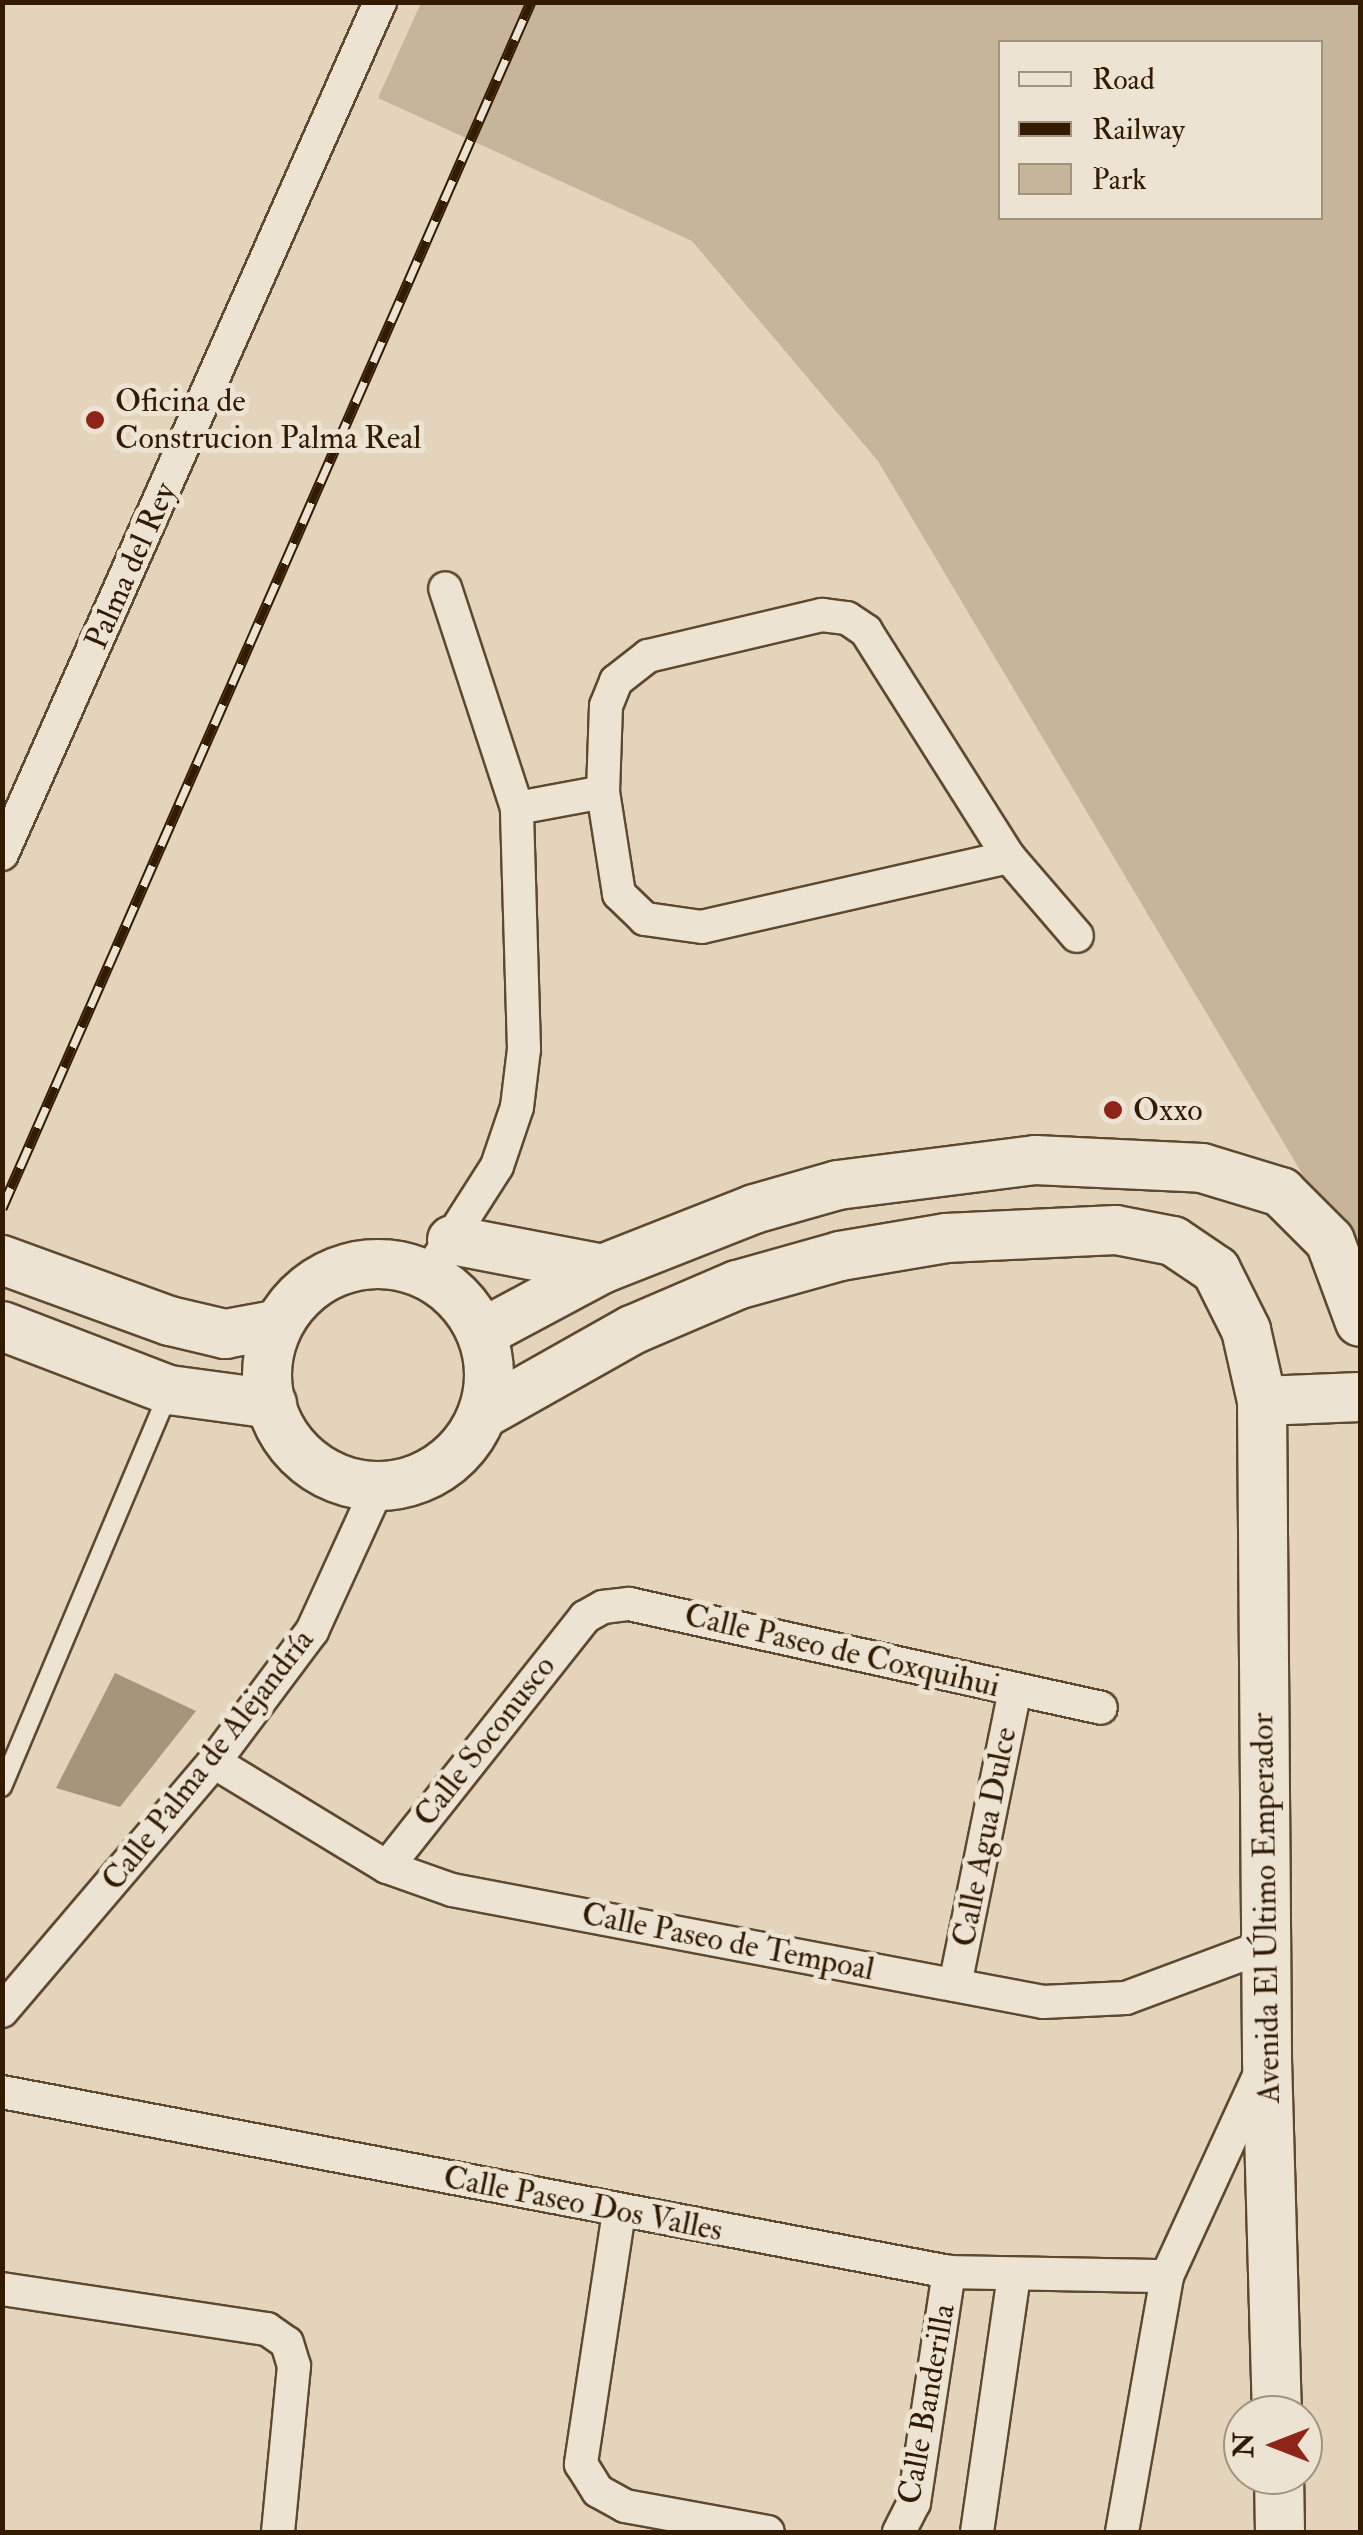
<!DOCTYPE html>
<meta charset="utf-8">
<style>
body{margin:0}
#map{position:relative;width:1363px;height:2535px;overflow:hidden;background:#e4d4bb;font-family:"IM FELL Double Pica",serif}
div>[style]{position:absolute}
.green>*{inset:0;background:#c6b59b}
.water>*{inset:0;background:#a7957b}
.roads{filter:drop-shadow(2px 0 #5e492f) drop-shadow(-2px 0 #5e492f) drop-shadow(0 2px #5e492f) drop-shadow(0 -2px #5e492f)}
.lane>*{height:18px;margin:-9px;padding:0 9px;transform-origin:9px;border-radius:9px;background:#ede3d3}
.street>*{height:32px;margin:-16px;padding:0 16px;transform-origin:16px;border-radius:16px;background:#ede3d3}
.secondary>*{height:48px;margin:-24px;padding:0 24px;transform-origin:24px;border-radius:24px;background:#ede3d3}
.secondary>.ring{margin:-24px;padding:0;box-sizing:content-box;background:none;border:48px solid #ede3d3;border-radius:50%}
.rail>*{height:11px;margin-top:-5.5px;transform-origin:0;background:repeating-linear-gradient(90deg,#ede3d3 0 22px,#321b00 0 44px);box-sizing:border-box;border-block:2px solid #321b00}
.dots>*{width:28px;height:28px;translate:-50% -50%;box-sizing:border-box;border:5px solid #ede3d3;border-radius:50%}
span{translate:-50% -50%;white-space:nowrap;text-align:center;line-height:1.15;-webkit-text-stroke:10px #ede3d3;paint-order:stroke}
.poi-label{font-size:32px;color:#321b00}
.left{translate:0 -50%;text-align:left}
.street-label{font-size:32px;color:#321b00}
.frame{position:absolute;inset:0;border:5px solid #321b00;pointer-events:none}
.legend{position:absolute;left:998px;top:40px;width:325px;height:180px;box-sizing:border-box;background:#ede3d3;border:2px solid #a2937f;margin:0;padding:12px 18px;list-style:none;font-size:30px;color:#321b00}
.legend li{display:flex;align-items:center;gap:20px;height:50px}
.legend b{width:50px;border:2px solid #a2937f}
.north{position:absolute;left:1223px;top:2395px;width:100px;height:100px;box-sizing:border-box;background:#ede3d3;border:2px solid #a2937f;border-radius:50%;rotate:270deg;font-size:28px;font-weight:700;line-height:40px;text-align:center;color:#321b00}
.north::after{content:'';display:block;margin:auto;width:35px;height:45px;background:#8f2418;clip-path:polygon(50% 0,100% 100%,50% 72%,0 100%)}
</style>
<div id="map">
<div class="green">
<div style="clip-path:polygon(evenodd,421px 3px,1360px 3px,1360px 1271px,878px 461px,692px 241px,378px 98px,421px 3px,1001px 42px,1320px 42px,1320px 218px,1001px 218px,1001px 42px)"></div>
</div>
<div class="water">
<div style="clip-path:polygon(115px 1673px,196px 1711px,120px 1807px,56px 1788px)"></div>
</div>
<div class="roads">
<div class="lane">
<div style="left:2px;top:1787px;width:430px;rotate:-67.1deg"></div>
</div>
<div class="street">
<div style="left:517px;top:808px;width:87px;rotate:-10.5deg"></div>
<div style="left:2px;top:854px;width:932px;rotate:-66.07deg"></div>
<div style="left:1009px;top:857px;width:315px;rotate:167.2deg"></div>
<div style="left:702px;top:927px;width:58px;rotate:-172deg"></div>
<div style="left:645px;top:919px;width:36px;rotate:-136deg"></div>
<div style="left:619px;top:894px;width:103px;rotate:-98.9deg"></div>
<div style="left:603px;top:792px;width:86px;rotate:-88deg"></div>
<div style="left:606px;top:706px;width:27px;rotate:-68deg"></div>
<div style="left:616px;top:681px;width:41px;rotate:-38deg"></div>
<div style="left:648px;top:656px;width:179px;rotate:-13.3deg"></div>
<div style="left:822px;top:615px;width:25px;rotate:7deg"></div>
<div style="left:847px;top:618px;width:23px;rotate:34deg"></div>
<div style="left:866px;top:631px;width:267px;rotate:57.7deg"></div>
<div style="left:1009px;top:857px;width:104px;rotate:49.3deg"></div>
<div style="left:428px;top:1274px;width:128px;rotate:-57.4deg"></div>
<div style="left:497px;top:1166px;width:62px;rotate:-71.3deg"></div>
<div style="left:517px;top:1107px;width:58px;rotate:-83.1deg"></div>
<div style="left:524px;top:1049px;width:241px;rotate:-91.7deg"></div>
<div style="left:517px;top:808px;width:231px;rotate:-108.1deg"></div>
<div style="left:214px;top:1762px;width:202px;rotate:31.3deg"></div>
<div style="left:387px;top:1867px;width:69px;rotate:19.5deg"></div>
<div style="left:452px;top:1890px;width:602px;rotate:10.73deg"></div>
<div style="left:1043px;top:2002px;width:83px;rotate:-2.8deg"></div>
<div style="left:1126px;top:1998px;width:148px;rotate:-20.5deg"></div>
<div style="left:387px;top:1867px;width:319px;rotate:-51.6deg"></div>
<div style="left:585px;top:1617px;width:21px;rotate:-29deg"></div>
<div style="left:603px;top:1607px;width:26px;rotate:-7deg"></div>
<div style="left:629px;top:1604px;width:483px;rotate:12.4deg"></div>
<div style="left:955px;top:1985px;width:301px;rotate:-78.5deg"></div>
<div style="left:2px;top:2011px;width:327px;rotate:-49.6deg"></div>
<div style="left:214px;top:1762px;width:164px;rotate:-53.2deg"></div>
<div style="left:312px;top:1631px;width:158px;rotate:-65.4deg"></div>
<div style="left:2px;top:2092px;width:964px;rotate:10.76deg"></div>
<div style="left:949px;top:2272px;width:218px;rotate:1.1deg"></div>
<div style="left:619px;top:2212px;width:255px;rotate:98.6deg"></div>
<div style="left:581px;top:2464px;width:32px;rotate:58deg"></div>
<div style="left:598px;top:2491px;width:31px;rotate:29deg"></div>
<div style="left:625px;top:2506px;width:145px;rotate:10.3deg"></div>
<div style="left:2px;top:2289px;width:268px;rotate:8.6deg"></div>
<div style="left:267px;top:2329px;width:24px;rotate:35deg"></div>
<div style="left:287px;top:2343px;width:24px;rotate:73deg"></div>
<div style="left:294px;top:2366px;width:167px;rotate:95.5deg"></div>
<div style="left:899px;top:2532px;width:33px;rotate:-63deg"></div>
<div style="left:914px;top:2503px;width:234px;rotate:-81.4deg"></div>
<div style="left:977px;top:2532px;width:261px;rotate:-81.8deg"></div>
<div style="left:1122px;top:2532px;width:260px;rotate:-80deg"></div>
<div style="left:1167px;top:2276px;width:230px;rotate:-65.3deg"></div>
</div>
<div class="secondary">
<div style="left:452px;top:1240px;width:153px;rotate:10.9deg"></div>
<div style="left:2px;top:1260px;width:179px;rotate:20deg"></div>
<div style="left:170px;top:1321px;width:57px;rotate:13.3deg"></div>
<div style="left:225px;top:1334px;width:51px;rotate:-10.2deg"></div>
<div class="ring" style="left:267px;top:1264px;width:174px;height:174px"></div>
<div style="left:2px;top:1326px;width:179px;rotate:21deg"></div>
<div style="left:169px;top:1390px;width:104px;rotate:7.7deg"></div>
<div style="left:482px;top:1333px;width:136px;rotate:-28.1deg"></div>
<div style="left:602px;top:1269px;width:163px;rotate:-21.5deg"></div>
<div style="left:754px;top:1209px;width:87px;rotate:-15.9deg"></div>
<div style="left:838px;top:1185px;width:199px;rotate:-7.2deg"></div>
<div style="left:1035px;top:1160px;width:167px;rotate:2.7deg"></div>
<div style="left:1202px;top:1168px;width:83px;rotate:16.9deg"></div>
<div style="left:1281px;top:1192px;width:69px;rotate:45deg"></div>
<div style="left:1330px;top:1241px;width:86px;rotate:69.7deg"></div>
<div style="left:1262px;top:1401px;width:98px;rotate:-2.3deg"></div>
<div style="left:483px;top:1414px;width:171px;rotate:-29.4deg"></div>
<div style="left:632px;top:1330px;width:114px;rotate:-23.2deg"></div>
<div style="left:737px;top:1285px;width:107px;rotate:-15.7deg"></div>
<div style="left:840px;top:1256px;width:108px;rotate:-9.6deg"></div>
<div style="left:946px;top:1238px;width:170px;rotate:-2.7deg"></div>
<div style="left:1116px;top:1230px;width:58px;rotate:10.9deg"></div>
<div style="left:1173px;top:1241px;width:52px;rotate:34deg"></div>
<div style="left:1216px;top:1270px;width:67px;rotate:63.4deg"></div>
<div style="left:1246px;top:1330px;width:73px;rotate:77.3deg"></div>
<div style="left:1262px;top:1401px;width:658px;rotate:89.56deg"></div>
<div style="left:1267px;top:2059px;width:356px;rotate:88.4deg"></div>
<div style="left:1279px;top:2475px;width:57px;rotate:89deg"></div>
</div>
</div>
<div class="rail">
<div style="left:2px;top:1208px;width:1317px;rotate:-66.32deg"></div>
</div>
<div class="dots">
<div style="left:95px;top:420px;background:#8f2418"></div>
<div style="left:1113px;top:1110px;background:#8f2418"></div>
</div>
<div class="poi-label">
<span class="left" style="left:115px;top:420px">Oficina de<br>Construcion Palma Real</span>
<span class="left" style="left:1133px;top:1110px">Oxxo</span>
</div>
<div class="street-label">
<span style="left:131px;top:566px;rotate:-66deg">Palma del Rey</span>
<span style="left:842px;top:1651px;rotate:13deg">Calle Paseo de Coxquihui</span>
<span style="left:485px;top:1741px;rotate:-52deg">Calle Soconusco</span>
<span style="left:208px;top:1760px;rotate:-52deg">Calle Palma de Alejandría</span>
<span style="left:985px;top:1837px;rotate:-79deg">Calle Agua Dulce</span>
<span style="left:1266px;top:1908px;rotate:-91deg">Avenida El Último Emperador</span>
<span style="left:728px;top:1942px;rotate:11deg">Calle Paseo de Tempoal</span>
<span style="left:583px;top:2204px;rotate:11deg">Calle Paseo Dos Valles</span>
<span style="left:927px;top:2404px;rotate:-80deg">Calle Banderilla</span>
</div>
<div class="frame"></div>
<ul class="legend">
<li><b style="height:12px;background:#ede3d3"></b>Road</li>
<li><b style="height:12px;background:#321b00"></b>Railway</li>
<li><b style="height:28px;background:#c6b59b"></b>Park</li>
</ul>
<div class="north">N</div>
</div>
